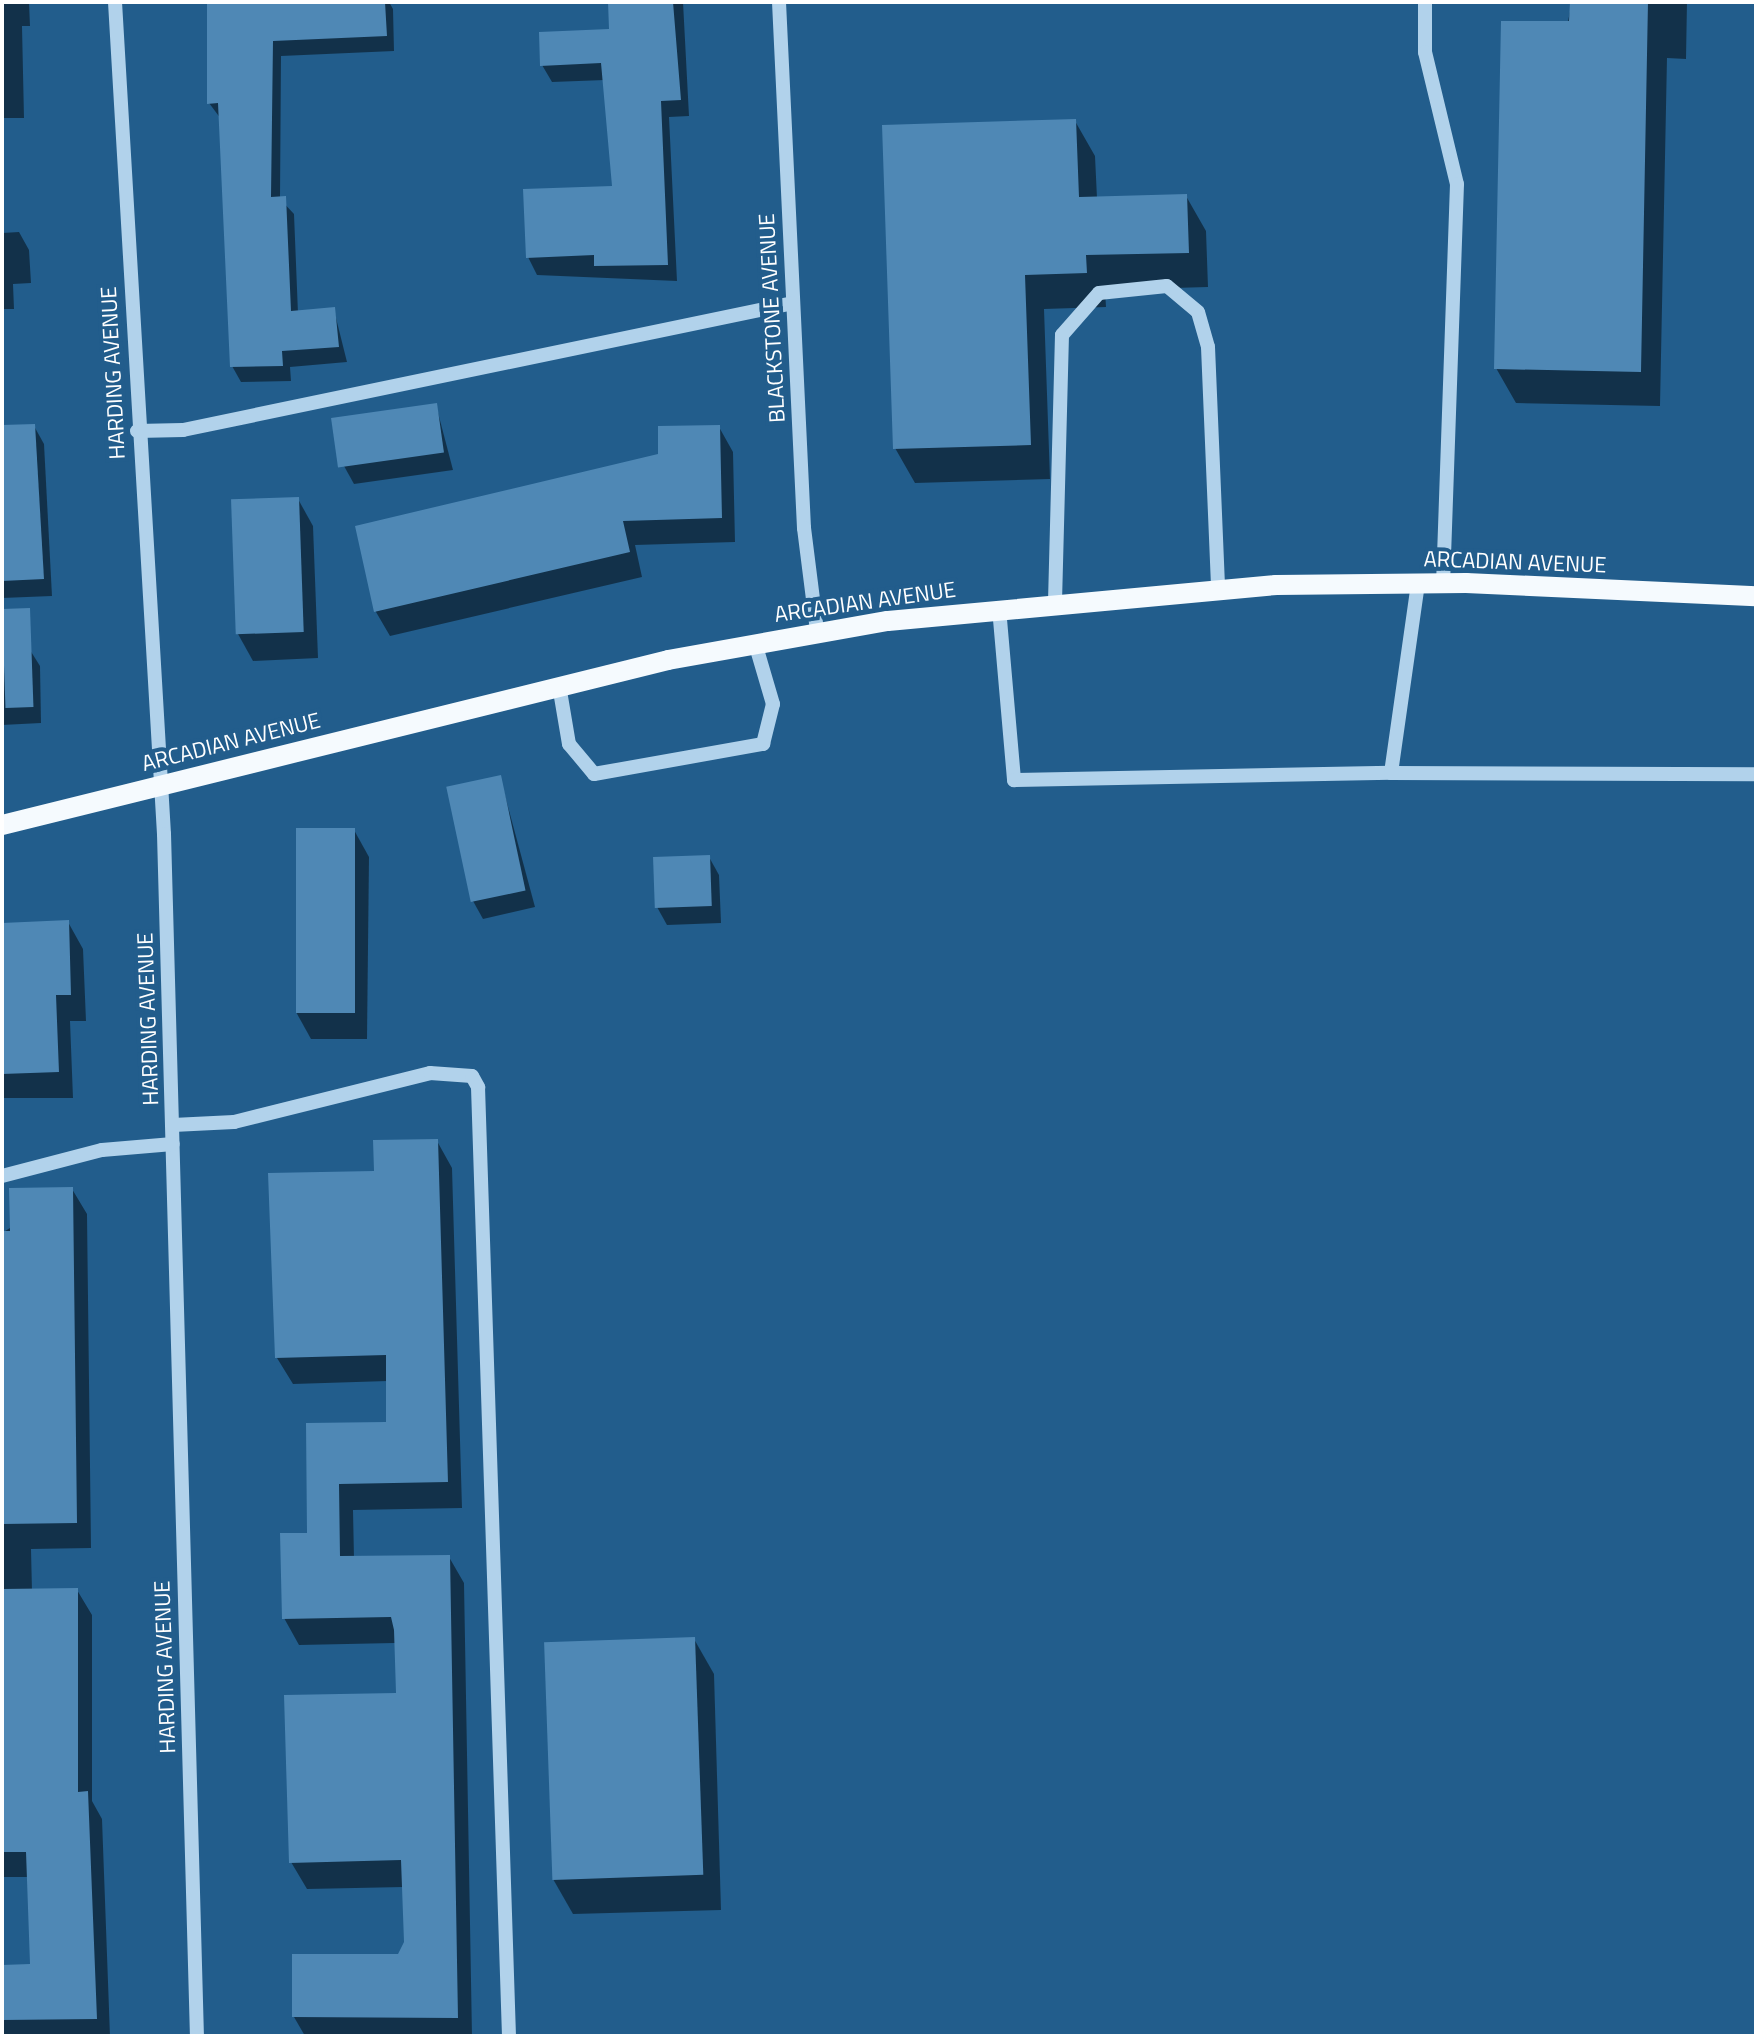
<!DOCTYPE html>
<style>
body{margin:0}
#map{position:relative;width:1758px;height:2038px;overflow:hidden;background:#225d8c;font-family:"Titillium Web",sans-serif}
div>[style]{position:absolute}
.shadow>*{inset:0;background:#0007}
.building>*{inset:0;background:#4f88b5;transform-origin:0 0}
.minor>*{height:14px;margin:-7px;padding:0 7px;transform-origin:7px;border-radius:7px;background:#b1d2eb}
.major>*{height:20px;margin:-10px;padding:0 10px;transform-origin:10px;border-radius:10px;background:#f5fafe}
span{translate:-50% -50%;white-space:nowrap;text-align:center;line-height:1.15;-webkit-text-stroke:8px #225d8c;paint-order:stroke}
.street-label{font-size:22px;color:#fff}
.frame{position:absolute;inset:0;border:4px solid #fff;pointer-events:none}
</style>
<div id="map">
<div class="shadow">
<div style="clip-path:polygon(2px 2px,29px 2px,30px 26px,22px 26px,24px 118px,2px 118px)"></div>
<div style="clip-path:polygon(207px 2px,389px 2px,393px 9px,394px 51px,281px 56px,280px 199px,294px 214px,298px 313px,334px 310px,347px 362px,290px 367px,291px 381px,241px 382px,232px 366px,221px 119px,209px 103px)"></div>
<div style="clip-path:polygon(610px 2px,683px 2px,689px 116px,669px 117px,677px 281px,537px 275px,528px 257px,614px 187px,605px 80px,552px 82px,542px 65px,611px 31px)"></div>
<div style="clip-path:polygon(1572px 2px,1687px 2px,1686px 59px,1667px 58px,1660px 406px,1516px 403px,1496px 368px)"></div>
<div style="clip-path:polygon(1075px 121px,1095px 156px,1097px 198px,1186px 196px,1206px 231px,1208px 287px,1105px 290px,1106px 307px,1044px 309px,1050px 479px,915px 483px,895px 448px)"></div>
<div style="clip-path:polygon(19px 232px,29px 250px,31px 283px,13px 284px,14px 309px,2px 309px,2px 233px)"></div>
<div style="clip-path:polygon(436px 405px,453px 470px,354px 484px,344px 466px)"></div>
<div style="clip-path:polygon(34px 426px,44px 444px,52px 596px,2px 598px,2px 427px)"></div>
<div style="clip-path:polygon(719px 427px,733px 452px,735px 542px,635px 545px,642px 577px,390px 636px,376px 612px,357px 527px,660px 456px)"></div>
<div style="clip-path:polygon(298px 499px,313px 526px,318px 658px,253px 661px,238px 634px)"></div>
<div style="clip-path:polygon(2px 650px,30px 650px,40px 666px,41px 723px,2px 725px)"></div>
<div style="clip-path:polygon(500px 777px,535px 907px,483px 919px,473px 901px)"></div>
<div style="clip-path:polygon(354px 830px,369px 857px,367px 1039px,311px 1039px,296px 1012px)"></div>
<div style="clip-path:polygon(709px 857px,719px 875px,721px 923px,667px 925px,657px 907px)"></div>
<div style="clip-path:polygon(68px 922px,83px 949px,86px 1021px,70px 1021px,73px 1098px,2px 1098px,2px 925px)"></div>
<div style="clip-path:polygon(437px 1141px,452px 1168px,462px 1508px,353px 1510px,354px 1558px,449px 1557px,464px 1583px,472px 2036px,305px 2036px,294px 2017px,400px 1956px,406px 1943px,404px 1887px,307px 1889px,291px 1862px,398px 1694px,395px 1643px,299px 1645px,284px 1618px,310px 1535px,308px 1425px,388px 1424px,388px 1381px,293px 1384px,277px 1358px,376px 1173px)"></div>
<div style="clip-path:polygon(72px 1189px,87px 1214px,91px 1548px,31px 1549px,32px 1591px,77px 1590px,92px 1615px,92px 1801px,102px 1819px,110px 2036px,2px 2036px,2px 1967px,32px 1966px,29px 1877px,2px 1877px,2px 1233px)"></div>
<div style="clip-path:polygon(694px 1639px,714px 1674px,721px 1910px,573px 1914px,553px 1879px)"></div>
</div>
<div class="building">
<div style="clip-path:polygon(207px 2px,385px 2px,387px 36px,273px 41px,271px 197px,286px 196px,291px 311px,335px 307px,339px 347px,282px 351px,283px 366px,230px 367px,218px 103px,207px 104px)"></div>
<div style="clip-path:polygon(608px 2px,673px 2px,681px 100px,661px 101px,668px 265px,594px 266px,594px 255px,526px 258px,523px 189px,612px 186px,601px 63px,540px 66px,539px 32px,609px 29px)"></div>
<div style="clip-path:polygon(1570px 2px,1648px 2px,1641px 372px,1494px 369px,1501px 21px,1569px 21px)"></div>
<div style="clip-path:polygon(1076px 119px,1079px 197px,1187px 194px,1189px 253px,1086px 255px,1087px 273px,1025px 275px,1031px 445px,893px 449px,882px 125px)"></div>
<div style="left:437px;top:403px;width:50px;height:107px;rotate:82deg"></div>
<div style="clip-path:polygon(35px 424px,44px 579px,2px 581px,2px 425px)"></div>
<div style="clip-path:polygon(720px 425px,722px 518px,623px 521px,630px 552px,374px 612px,355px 526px,658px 454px,658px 426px)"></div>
<div style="left:299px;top:497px;width:135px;height:68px;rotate:88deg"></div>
<div style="left:30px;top:608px;width:99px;height:28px;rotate:88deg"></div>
<div style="left:501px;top:775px;width:118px;height:56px;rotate:78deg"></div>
<div style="left:296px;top:828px;width:59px;height:185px"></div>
<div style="left:710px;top:855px;width:51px;height:57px;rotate:88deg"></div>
<div style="clip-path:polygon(69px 920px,71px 995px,56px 995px,59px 1072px,2px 1074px,2px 923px)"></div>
<div style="clip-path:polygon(438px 1139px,448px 1482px,339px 1484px,340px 1556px,450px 1555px,458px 2018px,292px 2017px,292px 1954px,398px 1954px,404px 1942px,401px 1860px,289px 1863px,284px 1695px,396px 1693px,394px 1630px,391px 1617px,282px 1619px,280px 1533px,307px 1533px,306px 1423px,386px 1422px,386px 1355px,275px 1358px,268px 1173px,374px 1171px,373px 1140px)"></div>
<div style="clip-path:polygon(73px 1187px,77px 1523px,2px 1524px,2px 1231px,10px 1231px,9px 1188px)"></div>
<div style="clip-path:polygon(78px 1588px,78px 1792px,88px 1791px,97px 2019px,2px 2020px,2px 1965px,30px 1964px,26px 1852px,2px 1852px,2px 1589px)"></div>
<div style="left:695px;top:1637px;width:238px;height:151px;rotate:88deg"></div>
</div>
<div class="minor">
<div style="left:115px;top:2px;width:833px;rotate:86.63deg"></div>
<div style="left:164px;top:834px;width:1202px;rotate:88.43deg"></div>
<div style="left:779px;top:2px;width:527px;rotate:87.28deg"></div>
<div style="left:804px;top:528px;width:104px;rotate:82.8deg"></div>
<div style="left:1425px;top:2px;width:50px;rotate:90deg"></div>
<div style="left:1425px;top:52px;width:136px;rotate:76.4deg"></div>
<div style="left:1457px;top:184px;width:399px;rotate:92deg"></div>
<div style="left:137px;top:431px;width:46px;rotate:-1.2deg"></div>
<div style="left:183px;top:430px;width:623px;rotate:-11.76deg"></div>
<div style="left:1055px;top:602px;width:267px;rotate:-88.5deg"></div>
<div style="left:1062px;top:335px;width:56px;rotate:-48.6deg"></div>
<div style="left:1099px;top:293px;width:68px;rotate:-5.9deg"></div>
<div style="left:1167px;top:286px;width:40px;rotate:40deg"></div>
<div style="left:1198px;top:312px;width:36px;rotate:74deg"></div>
<div style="left:1208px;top:347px;width:242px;rotate:87.6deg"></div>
<div style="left:999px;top:608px;width:173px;rotate:85deg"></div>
<div style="left:1014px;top:780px;width:377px;rotate:-1.1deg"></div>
<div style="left:1391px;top:773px;width:192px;rotate:-81.9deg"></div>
<div style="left:559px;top:685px;width:60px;rotate:80.4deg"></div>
<div style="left:569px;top:744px;width:39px;rotate:50deg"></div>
<div style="left:594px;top:774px;width:172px;rotate:-10.1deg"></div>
<div style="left:763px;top:744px;width:41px;rotate:-76deg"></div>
<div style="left:773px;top:704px;width:64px;rotate:-106.4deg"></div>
<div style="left:1391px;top:773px;width:365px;rotate:0.2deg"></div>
<div style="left:173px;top:1125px;width:61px;rotate:-2.8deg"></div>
<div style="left:234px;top:1122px;width:202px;rotate:-14deg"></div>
<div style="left:430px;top:1073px;width:42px;rotate:4.1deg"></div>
<div style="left:472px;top:1076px;width:13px;rotate:61deg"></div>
<div style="left:478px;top:1087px;width:950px;rotate:88.13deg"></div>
<div style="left:2px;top:1176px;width:103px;rotate:-14.6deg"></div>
<div style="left:102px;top:1150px;width:71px;rotate:-4.8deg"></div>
</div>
<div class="major">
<div style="left:2px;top:825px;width:686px;rotate:-13.91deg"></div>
<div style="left:668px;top:660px;width:223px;rotate:-10.1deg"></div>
<div style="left:888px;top:621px;width:390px;rotate:-5.3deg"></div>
<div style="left:1276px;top:585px;width:190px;rotate:-0.6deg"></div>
<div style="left:1466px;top:583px;width:290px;rotate:2.6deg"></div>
</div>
<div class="street-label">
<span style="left:772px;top:318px;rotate:-93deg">BLACKSTONE AVENUE</span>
<span style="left:113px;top:373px;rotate:-93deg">HARDING AVENUE</span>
<span style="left:1515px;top:562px;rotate:2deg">ARCADIAN AVENUE</span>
<span style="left:865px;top:602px;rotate:-8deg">ARCADIAN AVENUE</span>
<span style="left:231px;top:742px;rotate:-14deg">ARCADIAN AVENUE</span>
<span style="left:148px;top:1019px;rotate:-92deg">HARDING AVENUE</span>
<span style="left:165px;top:1667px;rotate:-92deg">HARDING AVENUE</span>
</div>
<div class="frame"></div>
</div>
